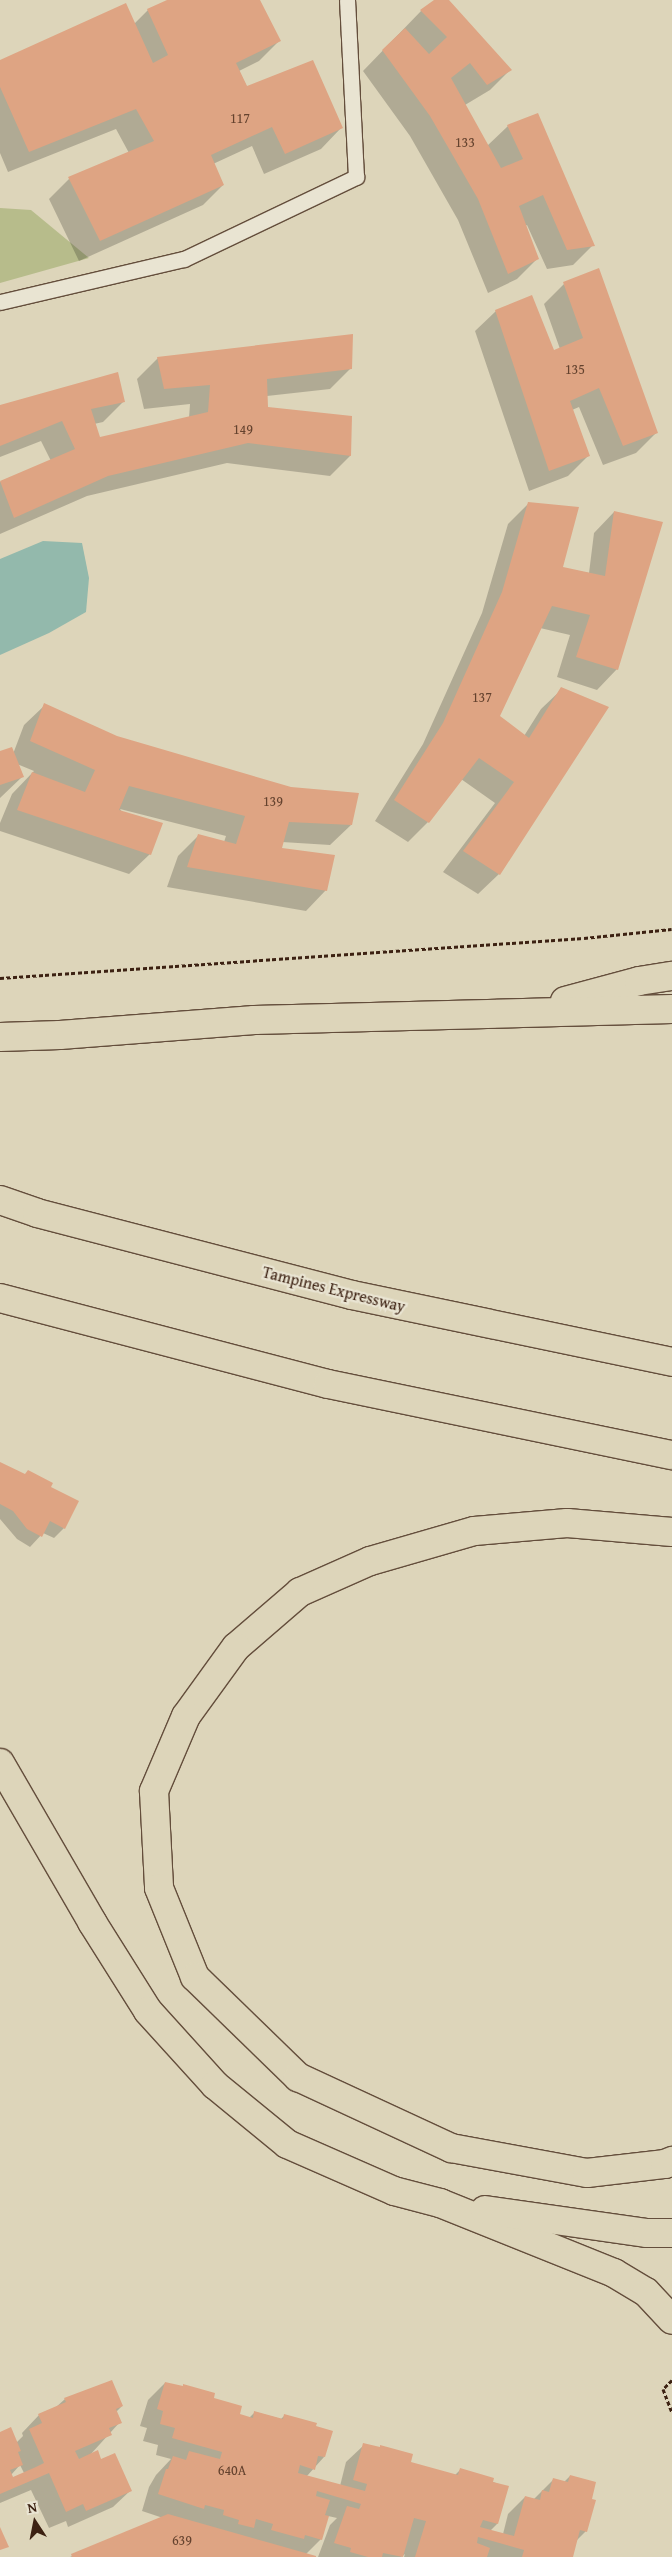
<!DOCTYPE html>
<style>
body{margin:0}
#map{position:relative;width:672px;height:2557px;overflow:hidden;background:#ddd5ba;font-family:"Gentium Book Plus",serif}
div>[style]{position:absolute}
.green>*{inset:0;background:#b7bc8b}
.water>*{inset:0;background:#93b9ac}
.shadow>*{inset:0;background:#0003}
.building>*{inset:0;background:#dea483}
.path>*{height:3px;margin-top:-1.5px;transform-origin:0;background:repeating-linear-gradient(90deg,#3c2112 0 4px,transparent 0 6.5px)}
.roads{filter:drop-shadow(1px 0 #644e3c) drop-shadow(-1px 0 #644e3c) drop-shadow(0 1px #644e3c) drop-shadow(0 -1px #644e3c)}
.lane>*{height:15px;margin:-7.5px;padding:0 7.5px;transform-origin:7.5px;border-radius:7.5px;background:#e9e4d2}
.highway>*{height:28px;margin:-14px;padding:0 14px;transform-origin:14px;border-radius:14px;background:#ddd5ba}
span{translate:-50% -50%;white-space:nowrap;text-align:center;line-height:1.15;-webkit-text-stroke:4.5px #e9e4d2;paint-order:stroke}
.number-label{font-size:14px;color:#64422e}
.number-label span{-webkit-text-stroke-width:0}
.street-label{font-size:16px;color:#3c2112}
.north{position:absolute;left:10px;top:2497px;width:50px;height:50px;-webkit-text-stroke:4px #e9e4d2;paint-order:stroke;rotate:349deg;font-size:14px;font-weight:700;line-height:20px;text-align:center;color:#3c2112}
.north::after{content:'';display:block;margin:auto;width:18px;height:22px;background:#3c2112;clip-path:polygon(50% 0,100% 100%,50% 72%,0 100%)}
</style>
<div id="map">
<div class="green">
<div style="clip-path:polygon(0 208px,31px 210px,89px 258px,0 283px)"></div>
</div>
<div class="water">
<div style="clip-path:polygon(43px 541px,82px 543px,89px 578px,86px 612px,49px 633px,0 655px,0 559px)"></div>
</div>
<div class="shadow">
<div style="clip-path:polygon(171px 0,259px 0,279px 41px,259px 61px,239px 71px,247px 87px,341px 128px,321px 149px,264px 174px,252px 146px,213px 164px,223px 185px,203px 205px,79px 261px,49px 199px,69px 179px,129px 153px,116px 129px,8px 172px,0 153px,0 62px,134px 24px,148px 10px)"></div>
<div style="clip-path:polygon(436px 0,448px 0,510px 70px,490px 90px,465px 105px,487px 146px,508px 126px,593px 245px,573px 265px,547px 269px,527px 225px,525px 226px,537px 259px,517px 279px,488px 293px,458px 220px,410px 136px,363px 71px,421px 11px)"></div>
<div style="clip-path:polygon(564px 284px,656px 433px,636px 453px,603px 465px,579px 407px,572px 410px,588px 456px,568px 476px,529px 491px,475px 331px,496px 311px,553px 352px,560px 349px,544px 304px)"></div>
<div style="clip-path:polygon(158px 358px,350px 369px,330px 389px,267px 396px,267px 408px,351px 417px,350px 456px,330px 476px,227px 463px,87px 496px,0 534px,0 482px,51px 461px,41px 441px,0 457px,0 406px,124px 401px,103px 422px,94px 424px,99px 439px,189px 418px,190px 404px,144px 409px,137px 379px)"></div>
<div style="clip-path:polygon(528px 504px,562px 568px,589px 573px,594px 533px,614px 512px,617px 669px,597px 690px,557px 677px,570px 635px,540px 628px,498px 716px,524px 736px,541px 709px,562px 689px,499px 874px,478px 894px,443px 872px,495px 803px,461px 779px,428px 822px,408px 842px,375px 821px,423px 744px,482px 613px,508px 524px)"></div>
<div style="clip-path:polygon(45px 705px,116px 737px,351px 825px,330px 845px,282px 842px,280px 849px,326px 890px,306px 911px,167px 887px,178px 856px,199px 835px,224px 842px,226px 836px,120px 809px,150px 854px,129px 874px,0 831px,0 823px,12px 794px,34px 771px,17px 764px,22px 777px,0 798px,0 752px,13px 754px,24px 725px)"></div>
<div style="clip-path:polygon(0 1463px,49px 1488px,64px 1528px,54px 1538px,43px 1533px,30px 1547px,17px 1539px,0 1519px)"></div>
<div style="clip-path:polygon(165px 2383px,182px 2387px,184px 2385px,238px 2415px,249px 2418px,255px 2412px,281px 2419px,285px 2415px,315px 2427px,324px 2457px,307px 2476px,340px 2486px,346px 2462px,364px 2445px,379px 2448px,381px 2446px,409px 2463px,455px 2475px,460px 2470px,507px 2487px,497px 2524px,490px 2531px,503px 2534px,508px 2514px,525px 2497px,534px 2499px,554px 2479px,564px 2482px,570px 2476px,586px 2531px,576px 2541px,571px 2557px,404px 2557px,405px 2554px,401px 2557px,318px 2557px,330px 2525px,337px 2518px,328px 2516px,321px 2539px,305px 2555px,313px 2557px,70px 2557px,163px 2518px,142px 2511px,149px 2487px,156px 2475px,171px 2459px,156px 2455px,158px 2445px,143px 2441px,147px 2428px,140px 2426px,148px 2400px)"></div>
<div style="clip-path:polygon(evenodd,65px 2399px,122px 2406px,116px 2412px,120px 2422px,90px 2455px,100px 2461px,131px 2490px,113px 2507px,68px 2527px,66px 2521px,49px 2528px,31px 2490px,0 2503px,0 2433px,16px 2443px,23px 2436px,22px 2433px,39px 2415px,55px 2408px,65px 2399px,20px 2465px,24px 2473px,13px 2478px,11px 2475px,20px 2465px)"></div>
</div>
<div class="building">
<div style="clip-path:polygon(167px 0,260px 0,281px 41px,236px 63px,247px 86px,313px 60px,343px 128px,285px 154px,272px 127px,211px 155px,224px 185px,100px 241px,68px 177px,154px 141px,136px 109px,29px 152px,0 87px,0 60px,126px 3px,153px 63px,168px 55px,147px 9px)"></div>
<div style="clip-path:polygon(434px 0,449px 0,512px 70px,487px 85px,470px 63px,451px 78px,501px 168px,523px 159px,507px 125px,538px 113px,595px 246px,567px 250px,543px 195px,519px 206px,539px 259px,508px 274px,478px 199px,430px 116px,382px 50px,405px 28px,429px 54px,447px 37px,420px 10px)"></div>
<div style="clip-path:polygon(599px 268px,658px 433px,623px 446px,599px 388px,570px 401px,590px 456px,549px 471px,495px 310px,532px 295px,554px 350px,583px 338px,563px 282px)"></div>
<div style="clip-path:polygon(353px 334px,352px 369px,267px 379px,268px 407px,352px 416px,351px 456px,248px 443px,108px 476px,14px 518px,0 481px,75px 449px,62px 421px,0 446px,0 405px,118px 372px,125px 402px,91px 409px,100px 437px,208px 412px,210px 385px,164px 389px,157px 357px)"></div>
<div style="clip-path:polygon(528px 502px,579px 507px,563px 567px,605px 576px,614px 511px,663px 522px,618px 670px,576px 657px,590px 615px,552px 606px,500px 716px,529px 738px,561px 687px,609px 707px,500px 875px,463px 851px,514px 782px,479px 758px,429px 823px,394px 800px,443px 723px,502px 592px)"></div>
<div style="clip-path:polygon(44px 703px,117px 736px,291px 787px,359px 793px,352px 825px,289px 822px,282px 848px,335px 855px,327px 891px,187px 867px,198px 834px,236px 844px,245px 816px,129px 786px,119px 810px,163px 823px,151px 855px,17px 810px,32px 772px,85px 792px,95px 770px,30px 741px)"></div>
<div style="clip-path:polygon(12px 747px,24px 777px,0 785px,0 751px)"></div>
<div style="clip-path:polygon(0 1462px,25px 1474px,28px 1470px,53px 1483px,51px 1487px,79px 1501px,65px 1529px,50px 1521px,42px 1537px,27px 1529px,13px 1511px,0 1504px)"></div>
<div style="clip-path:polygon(112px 2380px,123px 2406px,116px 2409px,122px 2423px,109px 2428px,112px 2435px,75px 2451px,79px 2459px,98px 2450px,101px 2459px,115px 2453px,132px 2491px,86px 2511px,83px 2504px,66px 2512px,49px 2473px,0 2494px,0 2432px,11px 2427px,21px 2451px,18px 2452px,23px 2465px,10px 2470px,13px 2477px,36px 2467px,44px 2463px,29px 2429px,42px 2423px,38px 2414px,66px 2402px,64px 2398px)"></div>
<div style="clip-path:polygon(165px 2382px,183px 2386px,183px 2384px,215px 2393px,214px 2398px,242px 2406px,240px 2414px,253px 2418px,254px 2411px,283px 2419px,284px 2414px,317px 2423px,316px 2426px,333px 2431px,325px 2457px,318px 2456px,315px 2470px,300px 2465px,298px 2473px,365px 2491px,367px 2484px,353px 2480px,363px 2443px,380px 2447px,380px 2445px,413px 2454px,411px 2462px,458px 2475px,460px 2468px,494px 2478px,493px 2482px,509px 2486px,498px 2524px,483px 2520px,480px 2527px,514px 2536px,525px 2496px,540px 2500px,542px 2490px,549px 2492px,553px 2478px,568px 2482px,570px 2475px,596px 2482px,592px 2499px,596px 2500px,587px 2532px,580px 2530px,573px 2557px,522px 2557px,524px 2550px,478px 2537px,477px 2543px,490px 2548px,487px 2557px,415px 2557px,426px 2521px,414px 2518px,403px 2557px,383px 2553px,382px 2557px,368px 2557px,350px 2552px,351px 2548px,334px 2543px,347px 2506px,359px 2509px,361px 2504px,317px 2491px,316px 2496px,330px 2500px,325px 2515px,329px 2516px,322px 2540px,305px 2535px,304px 2539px,271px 2530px,273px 2524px,256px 2519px,254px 2528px,238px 2524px,239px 2520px,223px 2515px,224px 2510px,205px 2505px,204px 2509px,158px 2494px,166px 2469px,168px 2469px,173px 2456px,186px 2460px,189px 2451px,220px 2459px,222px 2452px,172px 2438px,175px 2428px,160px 2424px,163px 2411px,157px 2409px)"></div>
<div style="clip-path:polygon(168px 2514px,316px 2556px,316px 2557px,72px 2557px,71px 2554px)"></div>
<div style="clip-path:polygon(0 2527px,9px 2547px,0 2550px)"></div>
</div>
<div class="path">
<div style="left:0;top:978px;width:585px;rotate:-3.92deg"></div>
<div style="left:584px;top:938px;width:88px;rotate:-5.8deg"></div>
<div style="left:672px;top:2380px;width:13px;rotate:135deg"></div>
<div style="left:663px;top:2389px;width:25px;rotate:69deg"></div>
</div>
<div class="roads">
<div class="lane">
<div style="left:0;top:302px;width:189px;rotate:-13.2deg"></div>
<div style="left:184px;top:259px;width:191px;rotate:-25.5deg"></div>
<div style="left:356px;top:177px;width:177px;rotate:-92.9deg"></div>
</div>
<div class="highway">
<div style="left:565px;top:1001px;width:77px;rotate:-15.1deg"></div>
<div style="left:639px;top:981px;width:33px;rotate:-9deg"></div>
<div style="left:0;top:1037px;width:60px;rotate:-1.9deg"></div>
<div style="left:60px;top:1035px;width:195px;rotate:-4.4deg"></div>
<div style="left:254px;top:1020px;width:418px;rotate:-1.5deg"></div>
<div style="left:0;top:1200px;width:39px;rotate:19deg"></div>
<div style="left:37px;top:1213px;width:325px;rotate:14.6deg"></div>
<div style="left:352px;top:1295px;width:327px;rotate:11.8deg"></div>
<div style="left:0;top:1298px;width:339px;rotate:14.7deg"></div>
<div style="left:328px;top:1384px;width:351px;rotate:11.7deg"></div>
<div style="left:672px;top:1532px;width:105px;rotate:-175.1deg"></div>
<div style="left:567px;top:1523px;width:93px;rotate:175.1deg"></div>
<div style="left:474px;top:1531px;width:108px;rotate:163.9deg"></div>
<div style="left:370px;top:1561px;width:77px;rotate:156.1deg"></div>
<div style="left:300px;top:1592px;width:84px;rotate:139.3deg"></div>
<div style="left:236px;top:1647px;width:85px;rotate:125.9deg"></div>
<div style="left:186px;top:1716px;width:82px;rotate:113.1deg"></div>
<div style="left:154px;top:1791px;width:97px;rotate:87deg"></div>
<div style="left:159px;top:1888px;width:96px;rotate:68deg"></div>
<div style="left:195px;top:1977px;width:144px;rotate:44.2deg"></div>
<div style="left:298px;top:2077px;width:169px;rotate:24.9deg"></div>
<div style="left:451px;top:2148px;width:138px;rotate:10.4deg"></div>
<div style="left:587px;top:2173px;width:79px;rotate:-6.6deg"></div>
<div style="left:665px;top:2164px;width:8px;rotate:-23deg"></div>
<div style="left:0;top:1763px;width:184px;rotate:59.9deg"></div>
<div style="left:92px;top:1922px;width:105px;rotate:57.8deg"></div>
<div style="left:148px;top:2011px;width:100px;rotate:47.8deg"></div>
<div style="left:215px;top:2085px;width:93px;rotate:39.3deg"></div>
<div style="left:287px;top:2144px;width:117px;rotate:23.7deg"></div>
<div style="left:394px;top:2191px;width:48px;rotate:14.6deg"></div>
<div style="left:440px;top:2203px;width:188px;rotate:21.9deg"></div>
<div style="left:614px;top:2273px;width:37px;rotate:31deg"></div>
<div style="left:646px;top:2292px;width:38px;rotate:47deg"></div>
<div style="left:485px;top:2210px;width:164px;rotate:8.1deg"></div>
<div style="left:647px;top:2233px;width:25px"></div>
</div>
</div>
<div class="number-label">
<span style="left:240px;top:118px">117</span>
<span style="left:465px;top:142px">133</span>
<span style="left:575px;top:369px">135</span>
<span style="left:243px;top:429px">149</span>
<span style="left:482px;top:697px">137</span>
<span style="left:273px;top:801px">139</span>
<span style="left:232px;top:2470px">640A</span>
<span style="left:182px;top:2540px">639</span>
</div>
<div class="street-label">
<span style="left:334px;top:1289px;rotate:14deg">Tampines Expressway</span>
</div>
<div class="north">N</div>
</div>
